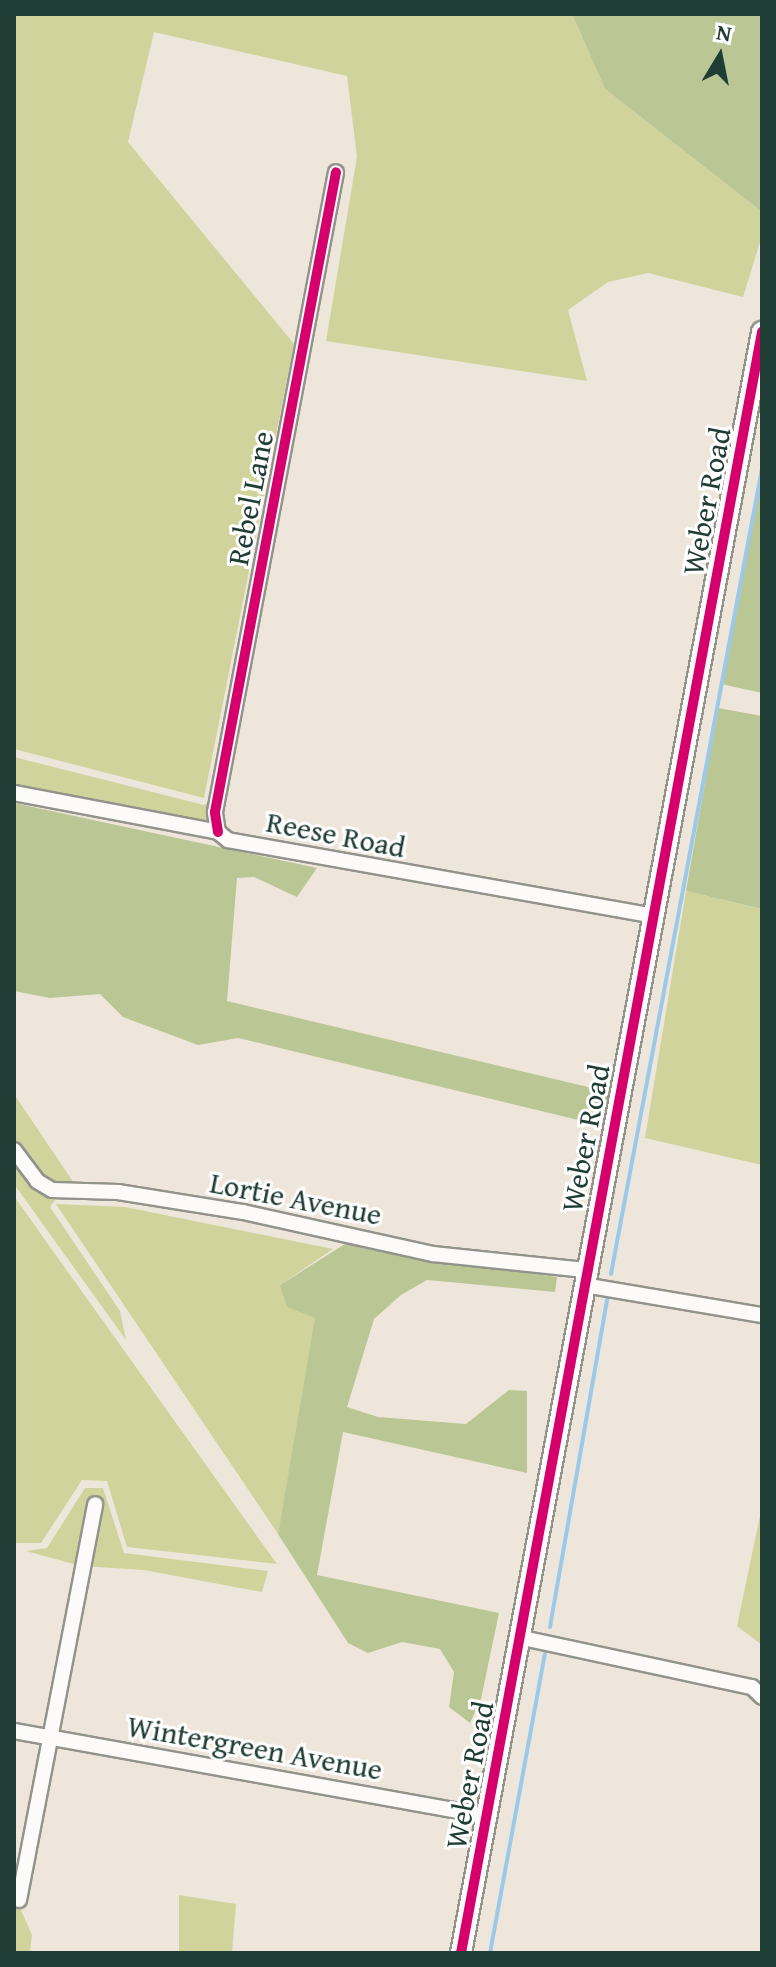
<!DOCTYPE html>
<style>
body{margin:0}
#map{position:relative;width:776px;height:1967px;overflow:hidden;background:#eee6da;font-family:"Gentium Book Plus",serif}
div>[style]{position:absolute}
.green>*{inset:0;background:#d0d49c}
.forest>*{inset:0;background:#bbc695}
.stream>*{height:4px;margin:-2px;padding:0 2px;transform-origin:2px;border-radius:2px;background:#9dc9e9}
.roads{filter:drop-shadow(2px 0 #92938b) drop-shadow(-2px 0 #92938b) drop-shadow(0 2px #92938b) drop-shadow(0 -2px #92938b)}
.street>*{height:14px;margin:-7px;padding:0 7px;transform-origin:7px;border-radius:7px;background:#fcfbf9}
.secondary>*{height:20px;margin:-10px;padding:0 10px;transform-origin:10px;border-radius:10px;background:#fcfbf9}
.cycleway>*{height:10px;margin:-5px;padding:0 5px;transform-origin:5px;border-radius:5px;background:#d6006c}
span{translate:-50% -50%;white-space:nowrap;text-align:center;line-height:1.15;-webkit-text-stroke:6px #fff;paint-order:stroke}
.street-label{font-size:30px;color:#1f3d34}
.frame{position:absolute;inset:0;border:16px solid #1f3d34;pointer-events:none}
.north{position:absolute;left:680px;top:16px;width:80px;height:80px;-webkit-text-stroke:6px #fff;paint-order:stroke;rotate:10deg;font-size:22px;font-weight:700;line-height:32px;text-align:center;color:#1f3d34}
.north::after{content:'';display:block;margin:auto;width:28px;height:36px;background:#1f3d34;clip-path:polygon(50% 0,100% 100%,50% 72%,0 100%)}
</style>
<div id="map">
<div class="green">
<div style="clip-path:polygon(14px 14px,572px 14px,605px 89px,762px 212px,761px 239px,743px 297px,648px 273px,608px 282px,568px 310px,587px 381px,326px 341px,357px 157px,347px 76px,154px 32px,128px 142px,294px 344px,204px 798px,14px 749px)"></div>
<div style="clip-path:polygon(14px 757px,204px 805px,211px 799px,222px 812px,228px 841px,14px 796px)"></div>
<div style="clip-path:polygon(686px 891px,762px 909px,762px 1165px,645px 1138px)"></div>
<div style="clip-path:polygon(14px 1094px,84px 1198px,57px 1197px,50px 1207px,120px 1311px,126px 1340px,14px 1184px)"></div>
<div style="clip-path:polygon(14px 1196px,50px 1247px,277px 1564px,127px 1547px,107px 1481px,82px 1480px,41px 1543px,14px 1543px)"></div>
<div style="clip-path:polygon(56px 1204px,125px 1207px,333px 1249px,280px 1285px,316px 1318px,278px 1534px)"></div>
<div style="clip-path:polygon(85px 1488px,103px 1488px,124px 1553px,268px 1571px,262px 1592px,144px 1570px,81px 1566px,26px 1551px,47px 1548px)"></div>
<div style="clip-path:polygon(762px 1506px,762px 1645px,737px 1626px)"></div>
<div style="clip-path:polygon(14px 1866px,28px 1871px,21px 1910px,32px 1935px,30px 1953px,14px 1953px)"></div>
<div style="clip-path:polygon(179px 1895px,236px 1904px,232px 1953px,179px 1953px)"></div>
</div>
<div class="forest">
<div style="clip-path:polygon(572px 14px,762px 14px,762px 212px,605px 89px)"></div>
<div style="clip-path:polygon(759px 490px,762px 491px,762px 693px,721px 684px)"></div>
<div style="clip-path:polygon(718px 708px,762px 716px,762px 909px,686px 891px)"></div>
<div style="clip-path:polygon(14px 803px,317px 868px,297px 897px,254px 877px,237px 878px,227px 1001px,609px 1092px,599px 1125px,238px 1038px,198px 1045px,123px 1017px,100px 994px,50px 998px,14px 991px)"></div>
<div style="clip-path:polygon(348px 1242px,413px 1257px,557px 1277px,555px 1292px,427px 1280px,401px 1295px,374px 1319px,347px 1407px,378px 1417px,466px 1424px,509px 1390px,527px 1391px,527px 1473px,343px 1432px,317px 1575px,499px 1613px,481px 1699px,470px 1723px,449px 1707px,454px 1672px,440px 1649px,402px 1642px,368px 1653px,348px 1643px,278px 1534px,315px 1318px,287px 1307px,280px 1285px)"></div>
</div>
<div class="stream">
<div style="left:611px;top:1274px;width:819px;rotate:-79.38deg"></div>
<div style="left:550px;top:1627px;width:333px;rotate:-80.1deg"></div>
<div style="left:490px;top:1953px;width:304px;rotate:-79.6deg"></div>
</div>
<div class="roads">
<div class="street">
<div style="left:14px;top:793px;width:208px;rotate:10.8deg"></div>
<div style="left:218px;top:832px;width:13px;rotate:39deg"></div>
<div style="left:228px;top:840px;width:430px;rotate:10.1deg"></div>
<div style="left:218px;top:832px;width:20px;rotate:-99deg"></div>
<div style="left:215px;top:812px;width:651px;rotate:-79.29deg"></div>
<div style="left:14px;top:1150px;width:39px;rotate:53deg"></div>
<div style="left:37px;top:1181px;width:17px;rotate:31deg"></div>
<div style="left:52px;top:1190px;width:66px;rotate:1.7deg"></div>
<div style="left:118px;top:1192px;width:127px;rotate:9.1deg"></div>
<div style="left:243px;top:1212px;width:195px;rotate:12.5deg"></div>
<div style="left:433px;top:1254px;width:153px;rotate:6deg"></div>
<div style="left:584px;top:1285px;width:181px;rotate:9.6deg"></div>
<div style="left:518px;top:1637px;width:239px;rotate:12.1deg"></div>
<div style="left:752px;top:1687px;width:14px;rotate:45deg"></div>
<div style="left:14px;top:1731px;width:480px;rotate:10.2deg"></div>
<div style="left:19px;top:1900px;width:403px;rotate:-79.1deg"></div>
</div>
<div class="secondary">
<div style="left:461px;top:1953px;width:1649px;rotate:-79.48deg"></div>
</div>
</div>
<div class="cycleway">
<div style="left:218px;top:832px;width:20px;rotate:-99deg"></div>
<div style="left:215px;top:812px;width:651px;rotate:-79.29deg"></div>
<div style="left:461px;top:1953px;width:1649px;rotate:-79.48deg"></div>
</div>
<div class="street-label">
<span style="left:250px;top:498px;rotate:-79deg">Rebel Lane</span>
<span style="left:706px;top:501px;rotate:-79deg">Weber Road</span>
<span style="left:336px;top:834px;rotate:11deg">Reese Road</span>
<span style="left:585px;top:1138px;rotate:-79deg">Weber Road</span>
<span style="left:296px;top:1198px;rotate:11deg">Lortie Avenue</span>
<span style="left:255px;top:1747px;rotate:10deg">Wintergreen Avenue</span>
<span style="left:469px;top:1775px;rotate:-79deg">Weber Road</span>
</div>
<div class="frame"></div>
<div class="north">N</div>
</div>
